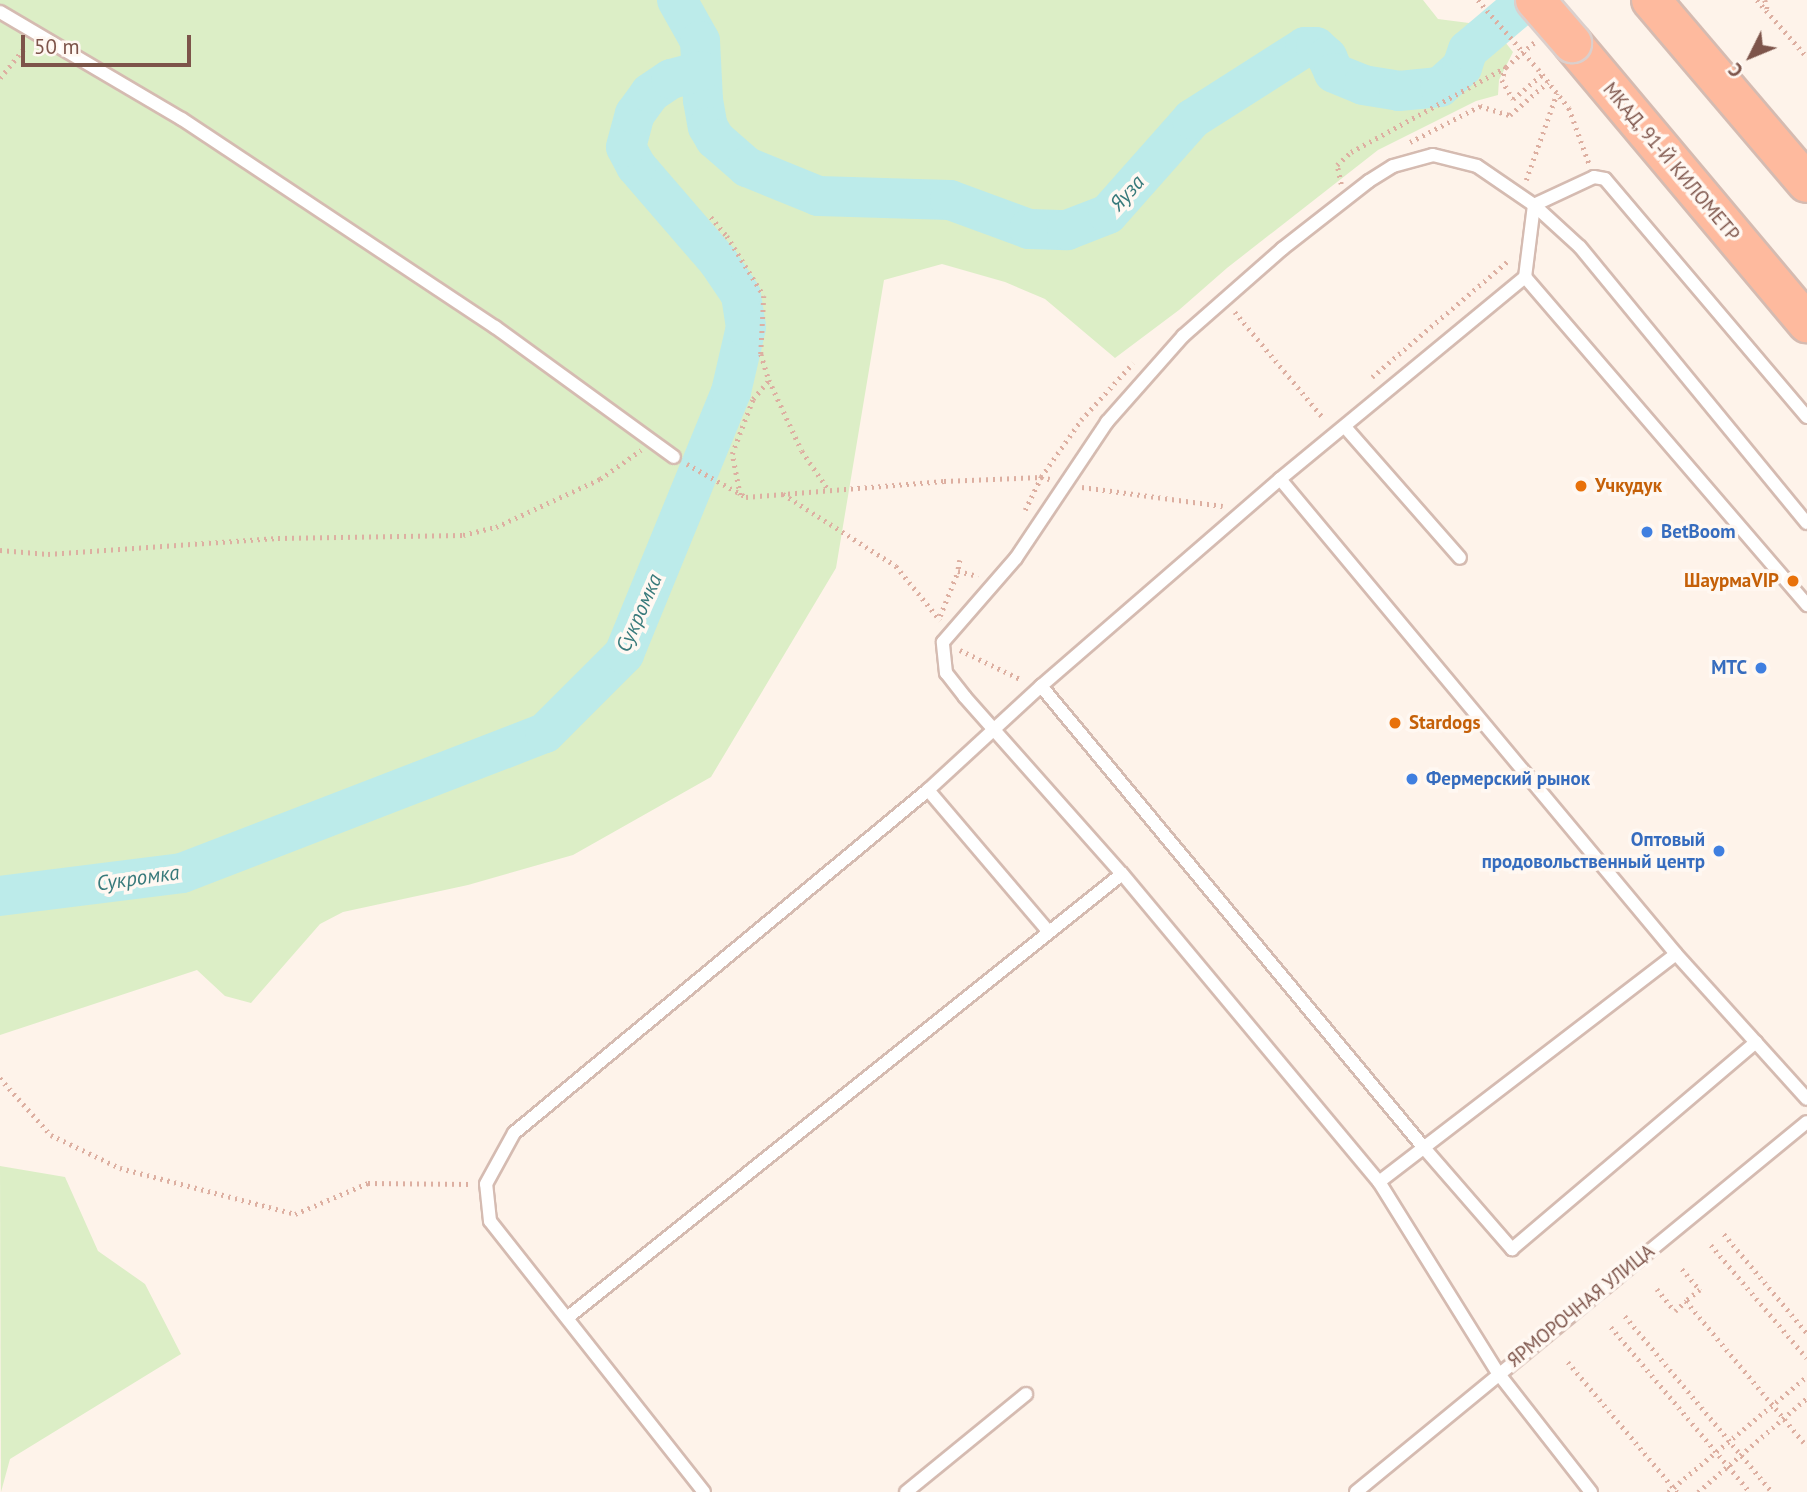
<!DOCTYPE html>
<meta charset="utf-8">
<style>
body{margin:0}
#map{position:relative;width:1807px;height:1492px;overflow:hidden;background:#fef3ea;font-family:"PT Sans",sans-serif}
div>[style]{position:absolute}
.green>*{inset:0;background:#dceec6}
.river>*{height:40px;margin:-20px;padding:0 20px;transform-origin:20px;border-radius:20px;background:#bcebea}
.path>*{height:4.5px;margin-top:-2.25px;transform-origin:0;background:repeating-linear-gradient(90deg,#ddafa1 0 2px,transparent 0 7px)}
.roads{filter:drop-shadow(2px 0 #d5bbb1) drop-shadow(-2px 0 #d5bbb1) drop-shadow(0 2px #d5bbb1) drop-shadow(0 -2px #d5bbb1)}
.service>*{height:12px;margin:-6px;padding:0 6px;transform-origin:6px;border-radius:6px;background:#fff}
.trunk>*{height:38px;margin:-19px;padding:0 19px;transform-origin:19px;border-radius:19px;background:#feba9e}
.path-bridge>*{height:4.5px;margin-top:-2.25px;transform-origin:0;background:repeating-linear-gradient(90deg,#ddafa1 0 2px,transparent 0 7px)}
.bridges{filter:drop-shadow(2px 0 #dbcfcc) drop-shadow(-2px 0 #dbcfcc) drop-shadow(0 2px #dbcfcc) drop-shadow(0 -2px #dbcfcc)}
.trunk-bridge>*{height:38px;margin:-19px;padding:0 19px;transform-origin:19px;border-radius:19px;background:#feba9e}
.dots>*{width:19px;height:19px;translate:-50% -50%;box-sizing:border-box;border:4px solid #fff8f2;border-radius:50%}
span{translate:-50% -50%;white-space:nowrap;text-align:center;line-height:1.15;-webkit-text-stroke:7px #fff8f2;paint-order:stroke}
.street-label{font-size:19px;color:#7d544a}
.food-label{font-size:19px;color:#c56008;font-weight:700}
.left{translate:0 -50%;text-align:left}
.right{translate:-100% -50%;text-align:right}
.shop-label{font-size:19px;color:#366cbe;font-weight:700}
.water-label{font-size:21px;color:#387a7b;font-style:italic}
.north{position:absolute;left:1716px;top:21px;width:70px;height:70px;-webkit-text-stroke:5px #fff8f2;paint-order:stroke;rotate:227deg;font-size:19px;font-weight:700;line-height:28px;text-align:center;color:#7d544a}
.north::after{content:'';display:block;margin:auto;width:24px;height:32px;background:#7d544a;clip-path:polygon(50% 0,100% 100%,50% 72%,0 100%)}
.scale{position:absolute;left:21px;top:35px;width:170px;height:32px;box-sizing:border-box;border:4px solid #7d544a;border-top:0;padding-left:9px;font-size:21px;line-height:24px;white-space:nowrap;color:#7d544a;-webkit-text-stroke:5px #fff8f2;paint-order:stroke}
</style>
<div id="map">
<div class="green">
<div style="clip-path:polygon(0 0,1423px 0,1438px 19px,1469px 23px,1483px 14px,1513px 52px,1499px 80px,1498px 95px,1476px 101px,1378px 150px,1227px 268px,1179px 310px,1115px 358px,1045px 299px,1005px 282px,942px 264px,884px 280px,836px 568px,711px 777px,573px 855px,468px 885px,343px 912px,320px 924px,251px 1003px,225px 996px,197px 970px,0 1035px)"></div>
<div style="clip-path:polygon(0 1166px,65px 1177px,98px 1251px,145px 1284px,181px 1354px,10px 1459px,1px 1492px)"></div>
</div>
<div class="river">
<div style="left:677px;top:0;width:47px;rotate:60.7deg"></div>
<div style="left:700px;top:41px;width:59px;rotate:87.1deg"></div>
<div style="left:703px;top:100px;width:27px;rotate:80deg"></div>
<div style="left:708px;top:127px;width:14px;rotate:60deg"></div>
<div style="left:715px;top:139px;width:43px;rotate:41.2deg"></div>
<div style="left:747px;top:167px;width:77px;rotate:22.2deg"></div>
<div style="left:818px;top:196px;width:132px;rotate:1.7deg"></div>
<div style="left:950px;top:200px;width:84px;rotate:20.2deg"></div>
<div style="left:1029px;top:229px;width:38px;rotate:2deg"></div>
<div style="left:1067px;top:230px;width:44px;rotate:-21.3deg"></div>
<div style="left:1108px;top:214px;width:127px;rotate:-48.5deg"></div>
<div style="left:1192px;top:119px;width:134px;rotate:-32.5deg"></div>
<div style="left:1305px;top:47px;width:11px"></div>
<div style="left:1316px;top:47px;width:15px;rotate:42deg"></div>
<div style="left:1327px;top:57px;width:17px;rotate:66deg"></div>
<div style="left:1334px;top:73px;width:31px;rotate:22deg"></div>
<div style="left:1363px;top:85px;width:36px;rotate:9deg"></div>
<div style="left:1399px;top:91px;width:41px;rotate:-5.6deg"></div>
<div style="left:1440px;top:87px;width:30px;rotate:-42deg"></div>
<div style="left:1462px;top:67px;width:18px;rotate:-71deg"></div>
<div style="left:1468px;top:50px;width:77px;rotate:-40.3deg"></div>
<div style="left:0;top:896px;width:183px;rotate:-7.2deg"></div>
<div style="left:182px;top:873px;width:389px;rotate:-21.1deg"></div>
<div style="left:545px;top:733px;width:112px;rotate:-45deg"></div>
<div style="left:624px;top:654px;width:283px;rotate:-67.8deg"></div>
<div style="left:731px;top:392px;width:67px;rotate:-77deg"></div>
<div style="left:746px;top:327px;width:32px;rotate:-99deg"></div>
<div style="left:741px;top:295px;width:41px;rotate:-124.1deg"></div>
<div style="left:718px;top:261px;width:125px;rotate:-130.8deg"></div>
<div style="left:636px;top:166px;width:21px;rotate:-118deg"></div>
<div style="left:626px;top:147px;width:34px;rotate:-75deg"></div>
<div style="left:635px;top:114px;width:26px;rotate:-54deg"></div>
<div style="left:650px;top:93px;width:25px;rotate:-34deg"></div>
<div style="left:671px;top:79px;width:31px;rotate:-15deg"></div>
</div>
<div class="path">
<div style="left:1757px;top:0;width:76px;rotate:48.7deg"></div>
<div style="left:1765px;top:0;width:11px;rotate:75deg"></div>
<div style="left:1506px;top:67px;width:14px;rotate:107deg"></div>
<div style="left:1502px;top:80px;width:22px;rotate:60deg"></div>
<div style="left:1513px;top:99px;width:38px;rotate:-40deg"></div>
<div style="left:1538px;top:69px;width:50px;rotate:51.5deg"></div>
<div style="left:1569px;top:108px;width:59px;rotate:70deg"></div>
<div style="left:0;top:78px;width:41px;rotate:-50.9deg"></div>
<div style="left:1410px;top:142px;width:79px;rotate:-27.2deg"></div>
<div style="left:1480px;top:106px;width:31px;rotate:17deg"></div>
<div style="left:1510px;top:115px;width:50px;rotate:-41deg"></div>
<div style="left:1526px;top:180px;width:92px;rotate:-70.4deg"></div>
<div style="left:1341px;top:184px;width:19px;rotate:-102deg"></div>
<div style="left:1337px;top:165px;width:19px;rotate:-43deg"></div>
<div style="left:1351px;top:152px;width:177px;rotate:-28.7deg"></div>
<div style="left:1506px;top:67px;width:38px;rotate:-41deg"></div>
<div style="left:711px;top:217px;width:25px;rotate:50deg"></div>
<div style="left:727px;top:236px;width:70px;rotate:58.3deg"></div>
<div style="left:764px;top:296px;width:58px;rotate:93deg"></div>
<div style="left:761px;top:354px;width:27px;rotate:73deg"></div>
<div style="left:769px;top:380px;width:78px;rotate:65.1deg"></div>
<div style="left:802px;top:451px;width:46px;rotate:55.6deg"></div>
<div style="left:1235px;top:312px;width:139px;rotate:50.2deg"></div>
<div style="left:1372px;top:377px;width:180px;rotate:-40.5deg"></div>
<div style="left:687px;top:464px;width:68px;rotate:29.2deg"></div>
<div style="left:746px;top:497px;width:199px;rotate:-4.6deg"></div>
<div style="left:944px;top:481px;width:97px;rotate:-2.4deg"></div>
<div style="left:1041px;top:477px;width:9px;rotate:13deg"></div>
<div style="left:1082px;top:487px;width:142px;rotate:7.7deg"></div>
<div style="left:783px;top:494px;width:134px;rotate:32.5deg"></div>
<div style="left:896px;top:566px;width:70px;rotate:50.8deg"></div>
<div style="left:740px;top:495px;width:42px;rotate:-101deg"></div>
<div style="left:732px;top:454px;width:59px;rotate:-69.1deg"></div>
<div style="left:753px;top:399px;width:25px;rotate:-50deg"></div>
<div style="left:1025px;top:510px;width:37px;rotate:-64deg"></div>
<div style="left:1041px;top:477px;width:70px;rotate:-54.9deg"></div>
<div style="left:1081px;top:420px;width:77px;rotate:-47.6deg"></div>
<div style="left:0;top:550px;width:48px;rotate:4.8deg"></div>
<div style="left:48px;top:554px;width:231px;rotate:-4deg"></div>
<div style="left:278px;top:538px;width:185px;rotate:-0.9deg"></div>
<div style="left:463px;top:535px;width:34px;rotate:-14deg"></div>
<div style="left:496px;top:527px;width:115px;rotate:-24.8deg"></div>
<div style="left:600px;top:479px;width:50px;rotate:-35.3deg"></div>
<div style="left:960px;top:560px;width:11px;rotate:100deg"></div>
<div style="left:958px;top:571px;width:21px;rotate:14deg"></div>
<div style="left:940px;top:616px;width:48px;rotate:-68.2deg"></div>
<div style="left:960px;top:650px;width:69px;rotate:25.8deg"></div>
<div style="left:0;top:1078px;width:76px;rotate:48.2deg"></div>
<div style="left:51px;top:1135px;width:76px;rotate:25.6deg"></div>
<div style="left:120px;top:1168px;width:181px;rotate:14.7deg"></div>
<div style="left:295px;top:1214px;width:79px;rotate:-23deg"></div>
<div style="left:368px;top:1183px;width:103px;rotate:0.6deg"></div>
<div style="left:1724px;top:1234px;width:129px;rotate:50deg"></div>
<div style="left:1711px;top:1245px;width:148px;rotate:49.7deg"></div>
<div style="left:1682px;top:1269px;width:28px;rotate:49deg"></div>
<div style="left:1700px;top:1290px;width:18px;rotate:142deg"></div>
<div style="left:1657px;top:1289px;width:28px;rotate:51deg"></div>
<div style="left:1675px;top:1311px;width:15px;rotate:-42deg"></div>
<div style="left:1686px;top:1301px;width:189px;rotate:50.2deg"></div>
<div style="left:1625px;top:1316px;width:229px;rotate:50.1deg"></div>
<div style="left:1611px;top:1327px;width:216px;rotate:49.9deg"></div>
<div style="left:1568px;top:1362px;width:170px;rotate:50deg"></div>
<div style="left:1668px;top:1492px;width:181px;rotate:-39.8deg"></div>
<div style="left:1698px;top:1492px;width:144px;rotate:-40.8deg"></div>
</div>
<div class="roads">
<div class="service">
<div style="left:0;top:12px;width:211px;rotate:30.5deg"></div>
<div style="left:182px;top:119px;width:376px;rotate:33.6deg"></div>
<div style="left:495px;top:327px;width:221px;rotate:36deg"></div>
<div style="left:1534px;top:205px;width:73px;rotate:97.1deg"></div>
<div style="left:1525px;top:277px;width:433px;rotate:49.3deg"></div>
<div style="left:1534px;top:205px;width:66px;rotate:-25deg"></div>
<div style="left:1594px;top:177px;width:11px;rotate:10deg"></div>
<div style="left:1605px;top:179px;width:312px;rotate:49.7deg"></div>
<div style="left:1345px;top:427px;width:174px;rotate:48.7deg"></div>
<div style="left:1280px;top:479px;width:618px;rotate:50.18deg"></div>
<div style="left:1676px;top:954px;width:195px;rotate:47.9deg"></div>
<div style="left:1041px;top:686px;width:602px;rotate:50.33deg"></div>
<div style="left:1425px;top:1149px;width:133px;rotate:49deg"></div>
<div style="left:1512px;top:1249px;width:320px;rotate:-40.3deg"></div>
<div style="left:928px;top:790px;width:185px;rotate:49.6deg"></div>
<div style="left:1379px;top:1182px;width:374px;rotate:-37.5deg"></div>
<div style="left:567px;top:1318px;width:711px;rotate:-38.66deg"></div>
<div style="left:704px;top:1492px;width:345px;rotate:-128.3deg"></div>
<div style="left:490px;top:1221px;width:37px;rotate:-96deg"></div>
<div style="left:486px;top:1184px;width:58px;rotate:-61.2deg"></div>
<div style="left:514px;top:1133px;width:538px;rotate:-39.64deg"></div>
<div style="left:928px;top:790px;width:154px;rotate:-42.6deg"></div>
<div style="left:1041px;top:686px;width:316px;rotate:-40.9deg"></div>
<div style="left:1280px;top:479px;width:318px;rotate:-39.5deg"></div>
<div style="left:906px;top:1492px;width:155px;rotate:-39.2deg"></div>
<div style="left:1356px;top:1492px;width:583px;rotate:-39.37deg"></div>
<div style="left:1591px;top:1492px;width:151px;rotate:-128deg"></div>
<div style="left:1498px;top:1373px;width:225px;rotate:-121.9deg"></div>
<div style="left:1379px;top:1182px;width:401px;rotate:-129.8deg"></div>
<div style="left:1122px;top:874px;width:237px;rotate:-131.6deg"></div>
<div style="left:965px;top:697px;width:31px;rotate:-128deg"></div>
<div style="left:946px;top:673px;width:31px;rotate:-96deg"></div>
<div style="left:943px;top:642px;width:111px;rotate:-49deg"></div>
<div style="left:1016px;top:558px;width:164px;rotate:-56.2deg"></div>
<div style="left:1107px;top:422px;width:115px;rotate:-48.5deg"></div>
<div style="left:1183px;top:336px;width:132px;rotate:-41.3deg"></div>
<div style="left:1282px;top:249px;width:110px;rotate:-38deg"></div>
<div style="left:1369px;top:181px;width:28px;rotate:-32deg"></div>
<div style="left:1393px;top:166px;width:41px;rotate:-15.4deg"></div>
<div style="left:1433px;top:155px;width:45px;rotate:14deg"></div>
<div style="left:1477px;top:166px;width:69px;rotate:34.4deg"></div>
<div style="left:1534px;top:205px;width:62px;rotate:42.4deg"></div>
<div style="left:1580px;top:247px;width:357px;rotate:50.6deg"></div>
</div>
<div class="trunk">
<div style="left:1651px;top:0;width:240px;rotate:49.6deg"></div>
<div style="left:1572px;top:43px;width:366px;rotate:50deg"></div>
</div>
</div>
<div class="path-bridge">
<div style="left:1478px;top:0;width:91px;rotate:49deg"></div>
</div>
<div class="bridges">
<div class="trunk-bridge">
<div style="left:1535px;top:0;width:57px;rotate:49.3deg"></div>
</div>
</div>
<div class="dots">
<div style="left:1581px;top:486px;background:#e8710a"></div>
<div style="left:1647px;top:532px;background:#3f7fe0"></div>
<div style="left:1793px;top:581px;background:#e8710a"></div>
<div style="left:1761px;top:668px;background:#3f7fe0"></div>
<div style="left:1395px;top:723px;background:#e8710a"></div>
<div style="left:1412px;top:779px;background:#3f7fe0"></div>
<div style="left:1719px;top:851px;background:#3f7fe0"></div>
</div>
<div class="street-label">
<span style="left:1671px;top:162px;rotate:50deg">МКАД, 91-Й КИЛОМЕТР</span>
<span style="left:1581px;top:1306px;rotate:-39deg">ЯРМОРОЧНАЯ УЛИЦА</span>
</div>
<div class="food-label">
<span class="left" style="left:1595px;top:486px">Учкудук</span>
<span class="right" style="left:1779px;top:581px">ШаурмаVIP</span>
<span class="left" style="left:1409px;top:723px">Stardogs</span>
</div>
<div class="shop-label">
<span class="left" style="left:1661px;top:532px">BetBoom</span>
<span class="right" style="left:1747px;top:668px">МТС</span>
<span class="left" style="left:1426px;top:779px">Фермерский рынок</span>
<span class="right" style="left:1705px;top:851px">Оптовый<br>продовольственный центр</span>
</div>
<div class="water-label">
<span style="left:1127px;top:193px;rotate:-48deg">Яуза</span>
<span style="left:639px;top:613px;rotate:-66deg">Сукромка</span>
<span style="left:138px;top:878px;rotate:-8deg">Сукромка</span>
</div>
<div class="north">С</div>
<div class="scale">50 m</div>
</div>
